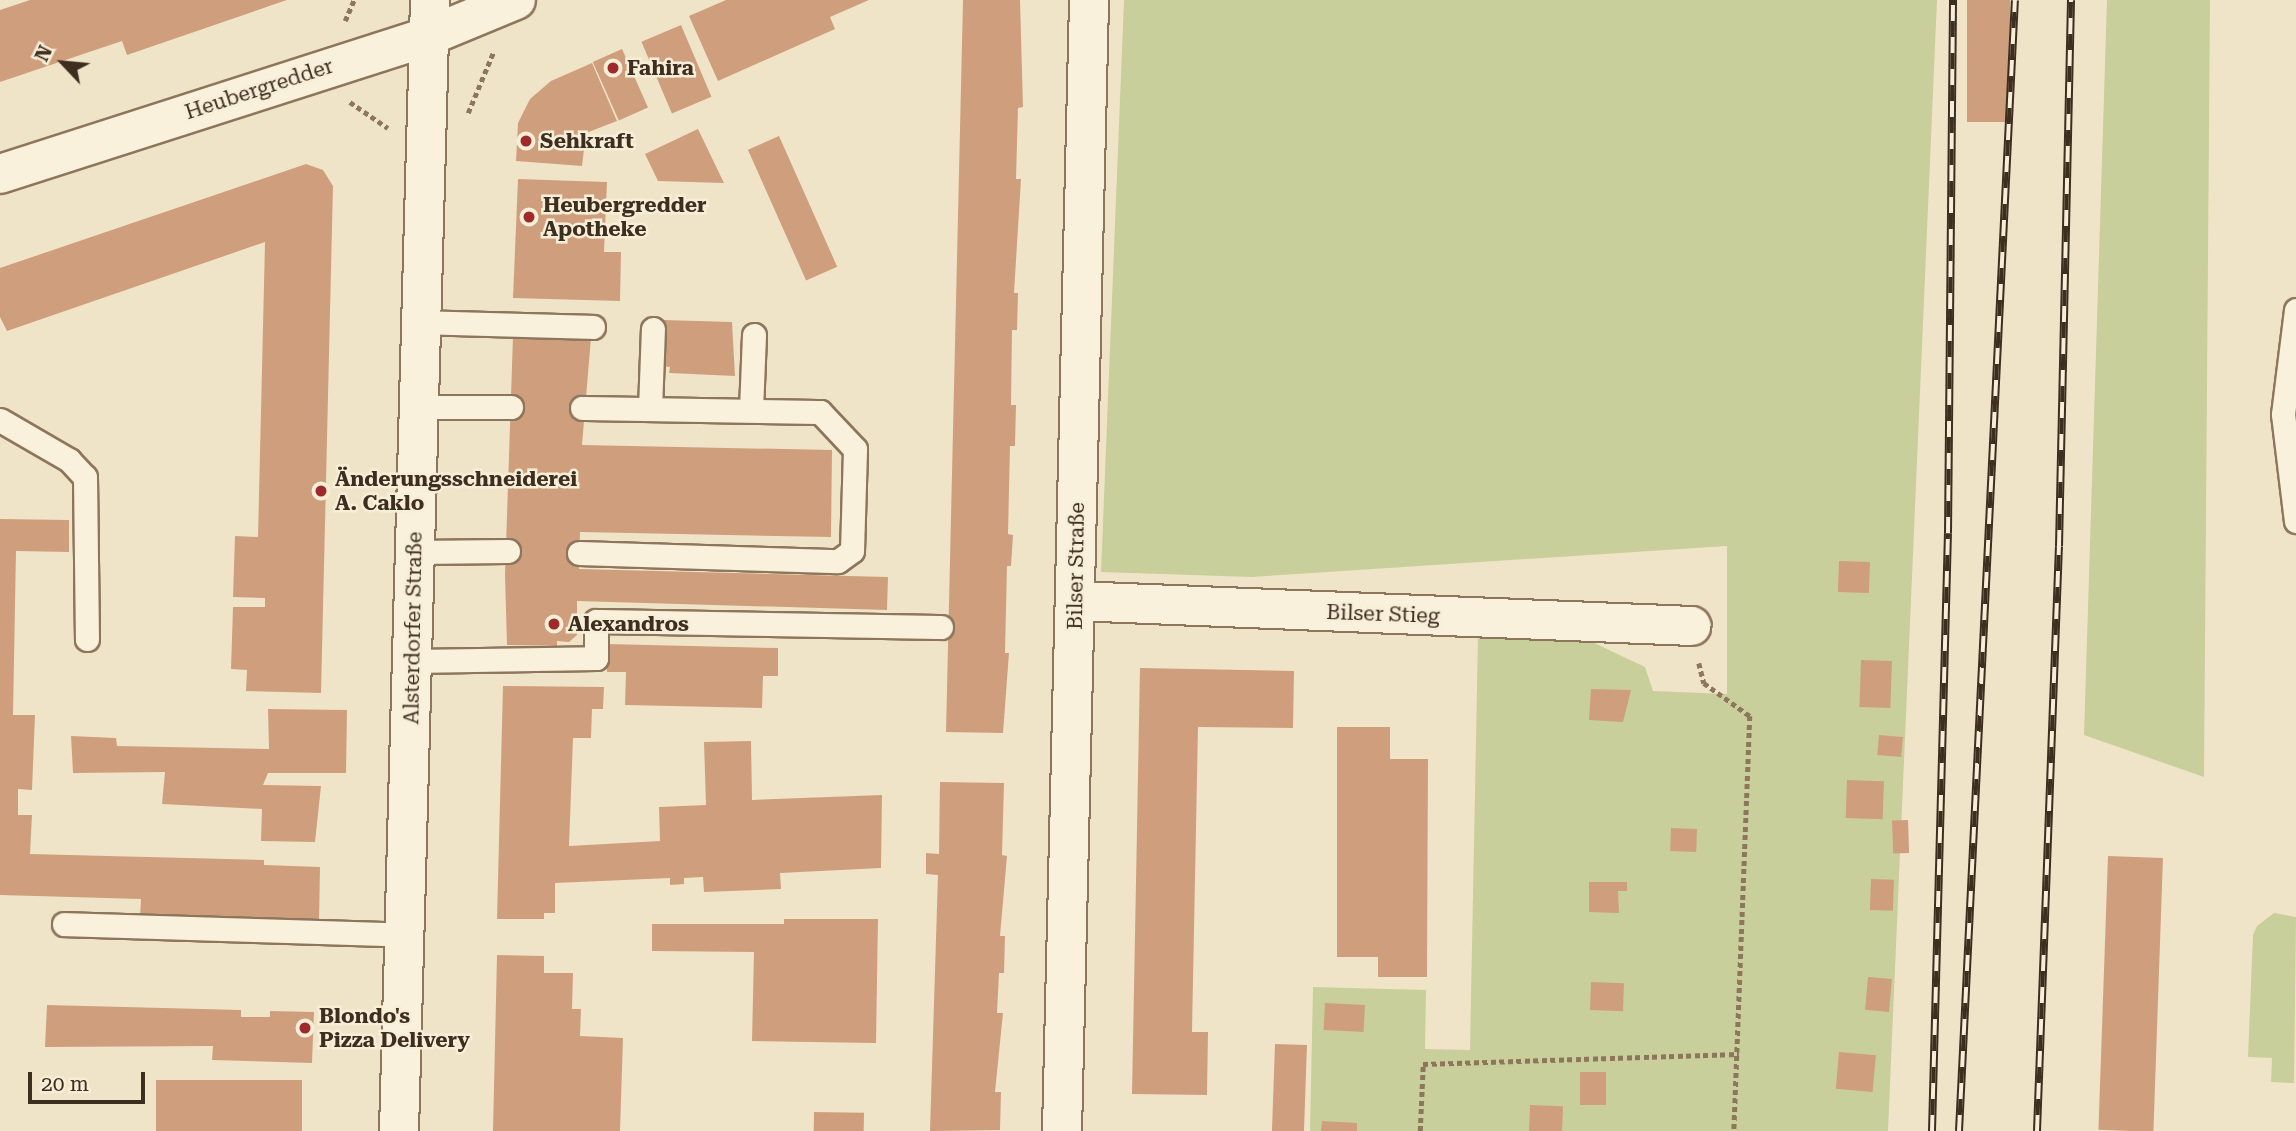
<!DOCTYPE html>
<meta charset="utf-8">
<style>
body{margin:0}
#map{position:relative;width:2296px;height:1131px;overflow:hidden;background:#f0e4c8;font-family:"Roboto Serif",serif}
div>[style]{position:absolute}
.green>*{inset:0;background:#c9cf9b}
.building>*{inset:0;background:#cf9f7d;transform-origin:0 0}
.path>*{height:4.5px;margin-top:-2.25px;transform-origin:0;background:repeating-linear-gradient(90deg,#8d765c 0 5px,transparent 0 8.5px)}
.roads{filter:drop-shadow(2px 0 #8d765c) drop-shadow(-2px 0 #8d765c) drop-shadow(0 2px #8d765c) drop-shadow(0 -2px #8d765c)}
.lane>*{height:23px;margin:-11.5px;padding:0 11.5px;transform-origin:11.5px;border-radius:11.5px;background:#faf1dc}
.street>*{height:38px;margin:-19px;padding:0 19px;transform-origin:19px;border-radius:19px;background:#faf1dc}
.secondary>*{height:38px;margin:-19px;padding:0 19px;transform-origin:19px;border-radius:19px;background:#faf1dc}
.rail>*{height:8px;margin-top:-4px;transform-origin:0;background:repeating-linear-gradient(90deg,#f7eed8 0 16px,#3d2e20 0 32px);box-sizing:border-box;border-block:2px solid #3d2e20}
.dots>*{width:19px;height:19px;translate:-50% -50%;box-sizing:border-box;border:4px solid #f7eed8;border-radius:50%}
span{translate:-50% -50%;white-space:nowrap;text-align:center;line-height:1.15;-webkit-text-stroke:5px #f7eed8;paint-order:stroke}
.poi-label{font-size:21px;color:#3d2e20;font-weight:700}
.left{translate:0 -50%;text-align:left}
.street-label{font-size:21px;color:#3d2e20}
.north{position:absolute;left:28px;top:28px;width:70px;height:70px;-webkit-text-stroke:5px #f7eed8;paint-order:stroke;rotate:296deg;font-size:19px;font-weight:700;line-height:28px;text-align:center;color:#3d2e20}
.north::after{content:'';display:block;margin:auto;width:24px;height:32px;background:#3d2e20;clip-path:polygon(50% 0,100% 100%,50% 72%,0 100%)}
.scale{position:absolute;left:28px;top:1072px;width:117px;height:32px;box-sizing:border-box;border:4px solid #3d2e20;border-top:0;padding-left:9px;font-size:21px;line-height:24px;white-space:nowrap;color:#3d2e20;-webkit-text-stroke:5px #f7eed8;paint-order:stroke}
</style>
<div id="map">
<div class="green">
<div style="clip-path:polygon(1124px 0,1937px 0,1888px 1131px,1310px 1131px,1313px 987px,1426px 990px,1425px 1049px,1470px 1050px,1478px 636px,1586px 639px,1645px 667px,1653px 691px,1727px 694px,1727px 546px,1252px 577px,1101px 572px)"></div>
<div style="clip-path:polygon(2107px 0,2210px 0,2204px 777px,2084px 735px)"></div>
<div style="clip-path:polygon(2274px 913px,2296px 917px,2294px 1083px,2271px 1082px,2272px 1058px,2248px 1057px,2253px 935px,2257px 926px)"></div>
</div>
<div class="building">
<div style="clip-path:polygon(30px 0,287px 0,127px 55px,122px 41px,0 82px,0 10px)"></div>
<div style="clip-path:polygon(726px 0,869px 0,830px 17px,835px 29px,718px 81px,689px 16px)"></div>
<div style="clip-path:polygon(963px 0,1020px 0,1023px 107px,1018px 108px,1016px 179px,1021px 179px,1014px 293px,1018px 293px,1017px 330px,1012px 330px,1011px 405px,1016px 405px,1015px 446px,1010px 446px,1008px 534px,1013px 535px,1011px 566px,1007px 566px,1005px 653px,1009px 653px,1003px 733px,946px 732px)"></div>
<div style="left:1967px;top:0;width:43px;height:122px"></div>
<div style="left:681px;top:25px;width:78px;height:43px;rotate:67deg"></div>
<div style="left:622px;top:49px;width:64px;height:32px;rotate:66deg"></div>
<div style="clip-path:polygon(592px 63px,617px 121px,586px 133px,582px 166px,516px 161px,518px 123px,530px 99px,551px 81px)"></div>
<div style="clip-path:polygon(698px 129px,724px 183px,658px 181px,645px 154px)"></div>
<div style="left:779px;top:136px;width:143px;height:34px;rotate:66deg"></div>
<div style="clip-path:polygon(306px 164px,323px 170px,333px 186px,321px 693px,246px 691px,247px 670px,231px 669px,233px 607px,265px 607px,265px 598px,233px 597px,235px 536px,258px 537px,265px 242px,7px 331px,0 317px,0 268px)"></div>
<div style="clip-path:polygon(518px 179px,607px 182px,604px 252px,621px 252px,620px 301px,513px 298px)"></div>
<div style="clip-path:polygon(664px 320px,732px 322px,735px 376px,669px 373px,670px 367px,662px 366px)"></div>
<div style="clip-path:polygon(513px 336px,591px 338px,582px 445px,832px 450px,831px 537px,580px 532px,579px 569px,888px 577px,887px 610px,577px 601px,577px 635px,569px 642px,557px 641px,557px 646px,507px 645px,505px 575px)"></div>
<div style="clip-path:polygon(0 519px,69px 520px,69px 552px,16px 551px,13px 715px,35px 715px,32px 790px,18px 789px,18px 815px,32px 815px,30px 854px,264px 860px,264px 865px,320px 867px,319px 923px,140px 918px,141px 899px,0 895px)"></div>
<div style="left:1839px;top:561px;width:31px;height:31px;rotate:2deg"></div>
<div style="clip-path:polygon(607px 644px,778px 648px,778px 676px,763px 676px,762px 708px,625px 705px,626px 672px,607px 672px)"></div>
<div style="left:1861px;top:660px;width:31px;height:47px;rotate:2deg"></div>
<div style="clip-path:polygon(1140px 668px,1294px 671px,1293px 728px,1198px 727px,1192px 1032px,1208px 1032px,1207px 1095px,1132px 1094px)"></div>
<div style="clip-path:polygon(503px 686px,604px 687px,603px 709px,592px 709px,591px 738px,573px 738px,569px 846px,660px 841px,659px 807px,706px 805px,704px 742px,751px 741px,752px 800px,882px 795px,881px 868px,780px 873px,781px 889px,704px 892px,703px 877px,684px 878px,684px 884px,670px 885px,670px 878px,555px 883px,555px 913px,544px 913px,544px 919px,497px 919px)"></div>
<div style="clip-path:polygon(1591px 689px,1631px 690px,1623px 722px,1589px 720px)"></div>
<div style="clip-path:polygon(268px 709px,347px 710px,346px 773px,268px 773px,263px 785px,321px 786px,315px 842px,261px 841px,262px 809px,162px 804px,165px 772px,73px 773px,71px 736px,116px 738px,117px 746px,269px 749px)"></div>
<div style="clip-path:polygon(1337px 727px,1390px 727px,1390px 759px,1428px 759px,1427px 977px,1378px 977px,1378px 957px,1337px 957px)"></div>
<div style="left:1879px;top:735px;width:24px;height:20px;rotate:5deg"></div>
<div style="left:1847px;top:780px;width:37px;height:38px;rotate:2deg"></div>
<div style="clip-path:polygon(940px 782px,1004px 783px,1002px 855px,1007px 856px,1000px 936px,1005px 936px,1004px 973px,999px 973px,997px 1013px,1003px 1013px,995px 1092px,1001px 1092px,1000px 1130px,930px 1131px,938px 875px,926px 874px,926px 853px,939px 854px)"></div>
<div style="left:1908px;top:820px;width:33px;height:16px;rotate:88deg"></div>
<div style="left:1671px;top:828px;width:26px;height:23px;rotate:2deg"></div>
<div style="left:2108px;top:856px;width:55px;height:274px;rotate:2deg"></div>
<div style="left:1871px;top:879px;width:23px;height:31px;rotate:2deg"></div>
<div style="clip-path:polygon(1589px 882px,1627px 882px,1627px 891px,1618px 891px,1619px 913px,1589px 912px)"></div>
<div style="clip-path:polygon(784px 919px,878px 919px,876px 1043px,752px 1041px,754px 952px,652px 951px,652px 924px,784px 924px)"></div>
<div style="clip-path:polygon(497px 955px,544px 956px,544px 973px,573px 973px,572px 1009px,581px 1009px,580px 1036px,623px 1038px,620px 1131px,493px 1131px)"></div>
<div style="left:1868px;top:977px;width:24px;height:33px;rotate:5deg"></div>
<div style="left:1591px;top:982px;width:33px;height:28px;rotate:2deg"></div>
<div style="left:1325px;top:1003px;width:40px;height:27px;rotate:3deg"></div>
<div style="clip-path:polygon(47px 1005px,241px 1010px,241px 1017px,270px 1017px,270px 1011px,314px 1012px,312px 1063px,212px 1060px,213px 1046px,45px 1047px)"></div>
<div style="left:1275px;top:1044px;width:32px;height:87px;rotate:2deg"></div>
<div style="left:1839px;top:1052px;width:37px;height:37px;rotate:5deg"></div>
<div style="left:1580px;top:1072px;width:26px;height:33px"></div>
<div style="left:156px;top:1080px;width:146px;height:51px"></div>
<div style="left:1530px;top:1105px;width:33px;height:26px;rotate:2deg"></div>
<div style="left:814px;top:1112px;width:50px;height:19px;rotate:1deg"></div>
<div style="clip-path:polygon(1322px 1121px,1357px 1123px,1357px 1131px,1321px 1131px)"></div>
</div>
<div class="path">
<div style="left:345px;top:21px;width:23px;rotate:-67deg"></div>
<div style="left:350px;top:102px;width:46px;rotate:34.4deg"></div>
<div style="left:468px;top:113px;width:65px;rotate:-67.4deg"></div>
<div style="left:1699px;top:663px;width:21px;rotate:76deg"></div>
<div style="left:1704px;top:683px;width:57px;rotate:35.7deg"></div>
<div style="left:1750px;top:716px;width:415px;rotate:92.2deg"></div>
<div style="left:1420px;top:1131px;width:67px;rotate:-87.4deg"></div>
<div style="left:1423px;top:1064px;width:316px;rotate:-1.8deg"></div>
</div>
<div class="roads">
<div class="lane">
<div style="left:2296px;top:310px;width:105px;rotate:97.1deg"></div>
<div style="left:2283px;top:414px;width:108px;rotate:83.1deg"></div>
<div style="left:419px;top:322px;width:174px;rotate:1.6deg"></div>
<div style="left:419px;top:407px;width:92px"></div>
<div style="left:650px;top:409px;width:80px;rotate:-87.9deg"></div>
<div style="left:751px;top:410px;width:75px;rotate:-87.7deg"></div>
<div style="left:0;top:420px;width:80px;rotate:30.1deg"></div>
<div style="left:69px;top:460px;width:23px;rotate:47deg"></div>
<div style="left:85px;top:477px;width:162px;rotate:89.3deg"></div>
<div style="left:415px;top:552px;width:93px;rotate:-0.6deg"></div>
<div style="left:579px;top:553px;width:259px;rotate:1.8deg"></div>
<div style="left:838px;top:561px;width:17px;rotate:-36deg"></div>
<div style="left:852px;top:551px;width:102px;rotate:-88.3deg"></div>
<div style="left:855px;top:449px;width:51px;rotate:-133.4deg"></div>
<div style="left:820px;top:412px;width:238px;rotate:-179deg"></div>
<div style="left:413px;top:661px;width:183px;rotate:-0.9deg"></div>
<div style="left:596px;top:658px;width:37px;rotate:-90deg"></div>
<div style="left:596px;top:621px;width:345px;rotate:1deg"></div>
<div style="left:64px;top:924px;width:341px;rotate:1.8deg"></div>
</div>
<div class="street">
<div style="left:0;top:174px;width:451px;rotate:-17.8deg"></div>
<div style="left:429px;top:36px;width:94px;rotate:-22.5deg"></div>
<div style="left:1075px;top:601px;width:617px;rotate:2.32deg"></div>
<div style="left:1062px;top:1131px;width:1131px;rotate:-88.63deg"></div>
</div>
<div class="secondary">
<div style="left:399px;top:1131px;width:1131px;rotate:-88.43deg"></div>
</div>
</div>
<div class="rail">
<div style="left:1932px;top:1131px;width:598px;rotate:-88.47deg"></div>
<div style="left:1948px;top:533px;width:533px;rotate:-89.46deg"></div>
<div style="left:1959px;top:1131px;width:1132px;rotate:-87.17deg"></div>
<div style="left:2037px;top:1131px;width:585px;rotate:-87.85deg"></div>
<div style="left:2059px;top:546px;width:546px;rotate:-88.74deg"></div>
</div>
<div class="dots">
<div style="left:613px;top:68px;background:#9e2a2b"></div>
<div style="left:526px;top:141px;background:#9e2a2b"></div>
<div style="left:529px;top:217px;background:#9e2a2b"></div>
<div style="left:321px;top:491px;background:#9e2a2b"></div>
<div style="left:554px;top:624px;background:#9e2a2b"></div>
<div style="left:305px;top:1028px;background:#9e2a2b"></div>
</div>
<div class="poi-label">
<span class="left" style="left:627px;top:68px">Fahira</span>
<span class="left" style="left:540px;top:141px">Sehkraft</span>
<span class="left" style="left:543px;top:217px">Heubergredder<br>Apotheke</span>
<span class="left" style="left:335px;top:491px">Änderungsschneiderei<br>A. Caklo</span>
<span class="left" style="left:568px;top:624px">Alexandros</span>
<span class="left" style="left:319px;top:1028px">Blondo's<br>Pizza Delivery</span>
</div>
<div class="street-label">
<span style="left:259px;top:89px;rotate:-18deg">Heubergredder</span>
<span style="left:1076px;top:566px;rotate:-89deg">Bilser Straße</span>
<span style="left:1383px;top:614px;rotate:2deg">Bilser Stieg</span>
<span style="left:413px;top:628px;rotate:-89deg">Alsterdorfer Straße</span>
</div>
<div class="north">N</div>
<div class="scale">20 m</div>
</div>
